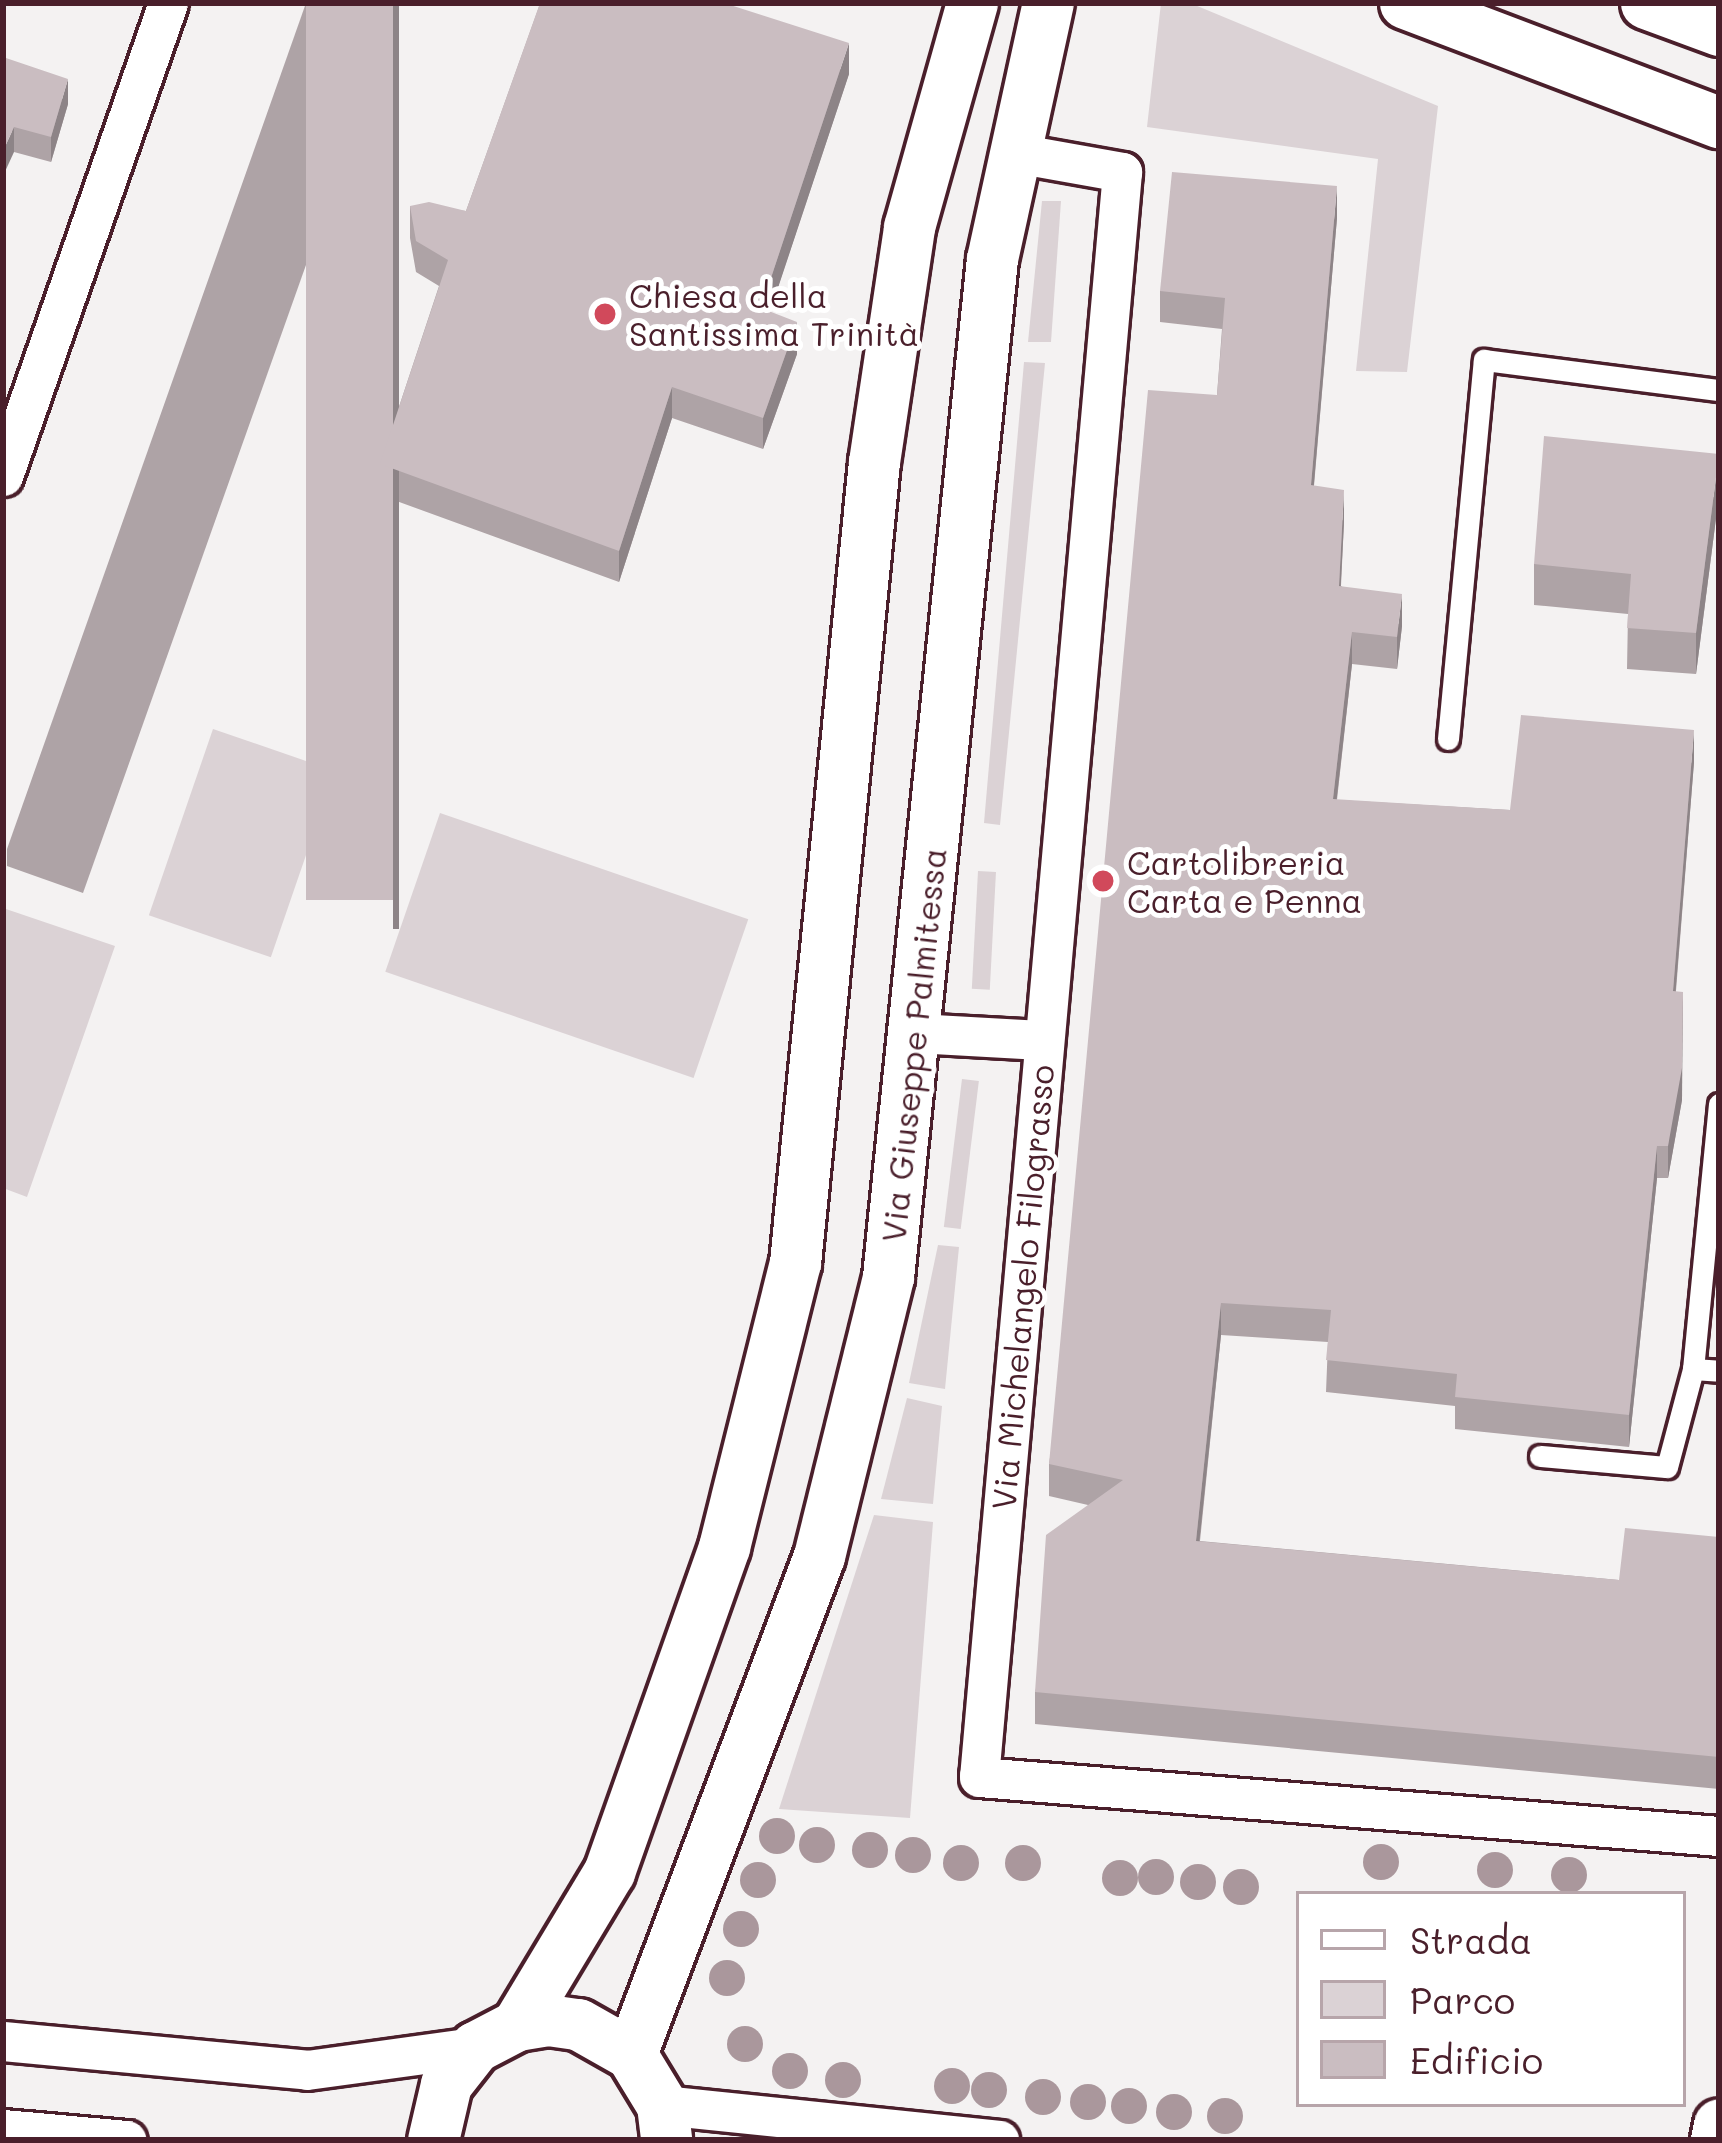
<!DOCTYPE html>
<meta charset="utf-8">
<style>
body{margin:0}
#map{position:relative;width:1722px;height:2143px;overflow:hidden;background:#f4f2f2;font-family:Mali,sans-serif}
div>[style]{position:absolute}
.green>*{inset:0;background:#dbd2d5;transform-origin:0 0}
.roads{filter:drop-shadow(3px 0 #4a1f2b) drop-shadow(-3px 0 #4a1f2b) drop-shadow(0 3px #4a1f2b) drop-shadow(0 -3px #4a1f2b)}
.service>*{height:21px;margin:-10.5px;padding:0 10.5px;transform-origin:10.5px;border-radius:10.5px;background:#fff}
.minor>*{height:39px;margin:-19.5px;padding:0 19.5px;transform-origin:19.5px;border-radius:19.5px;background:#fff}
.tertiary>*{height:51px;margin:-25.5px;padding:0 25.5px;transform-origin:25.5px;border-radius:25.5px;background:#fff}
.trees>*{width:36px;height:36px;margin:-18px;border-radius:50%;background:#aa979c}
.wall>*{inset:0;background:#aea3a6}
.shaded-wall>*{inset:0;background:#8d8487;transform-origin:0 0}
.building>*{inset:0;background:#cabdc1;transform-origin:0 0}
.dots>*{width:33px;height:33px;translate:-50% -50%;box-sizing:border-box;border:6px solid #fff;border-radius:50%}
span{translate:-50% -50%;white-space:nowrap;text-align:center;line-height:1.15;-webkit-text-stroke:10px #fff;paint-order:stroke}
.poi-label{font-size:33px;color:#4a1f2b}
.left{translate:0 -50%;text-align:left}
.street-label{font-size:33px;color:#4a1f2b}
.frame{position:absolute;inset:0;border:6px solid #4a1f2b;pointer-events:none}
.legend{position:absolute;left:1296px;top:1891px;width:390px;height:216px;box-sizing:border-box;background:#fff;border:3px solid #b7a5aa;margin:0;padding:15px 21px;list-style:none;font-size:36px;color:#4a1f2b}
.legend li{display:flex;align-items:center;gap:24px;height:60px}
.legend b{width:60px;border:3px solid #b7a5aa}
</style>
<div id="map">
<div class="green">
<div style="clip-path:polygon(1161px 3px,1190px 3px,1438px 106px,1407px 372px,1356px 371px,1378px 159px,1147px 127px)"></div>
<div style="clip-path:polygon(1042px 201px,1061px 201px,1051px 342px,1028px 342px)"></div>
<div style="clip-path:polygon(1024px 362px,1045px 363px,1000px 825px,984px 823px)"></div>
<div style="left:213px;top:729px;width:129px;height:197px;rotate:19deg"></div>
<div style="left:440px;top:813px;width:326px;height:168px;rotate:19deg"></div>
<div style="left:978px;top:871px;width:18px;height:118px;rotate:3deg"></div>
<div style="clip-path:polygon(3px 908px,115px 946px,27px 1197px,3px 1188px)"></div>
<div style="left:962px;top:1079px;width:17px;height:149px;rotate:7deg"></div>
<div style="clip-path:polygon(938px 1245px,959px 1247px,945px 1389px,909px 1383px)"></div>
<div style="clip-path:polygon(907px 1398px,942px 1406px,933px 1504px,881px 1499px)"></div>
<div style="clip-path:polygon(874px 1515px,933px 1522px,910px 1818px,779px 1809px)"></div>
</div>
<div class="roads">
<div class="service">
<div style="left:1448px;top:739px;width:381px;rotate:-84.6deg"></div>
<div style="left:1484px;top:360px;width:237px;rotate:7.3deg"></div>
<div style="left:1719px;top:1104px;width:266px;rotate:95.6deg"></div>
<div style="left:1693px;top:1369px;width:26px;rotate:4deg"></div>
<div style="left:1540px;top:1456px;width:127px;rotate:5deg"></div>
<div style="left:1667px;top:1467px;width:101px;rotate:-75.1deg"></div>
</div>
<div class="minor">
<div style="left:1010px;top:152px;width:114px;rotate:10.1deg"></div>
<div style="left:1122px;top:172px;width:1611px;rotate:95.09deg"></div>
<div style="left:979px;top:1777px;width:742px;rotate:4.56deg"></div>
<div style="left:3px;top:476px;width:501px;rotate:-70.77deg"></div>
<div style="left:917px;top:1033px;width:127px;rotate:3.2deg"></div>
<div style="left:3px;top:2041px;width:305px;rotate:5.4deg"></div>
<div style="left:307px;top:2070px;width:170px;rotate:-7.8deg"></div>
<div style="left:662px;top:2105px;width:339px;rotate:5.9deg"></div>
<div style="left:3px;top:2129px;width:124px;rotate:5.1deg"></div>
</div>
<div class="tertiary">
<div style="left:1405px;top:3px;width:336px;rotate:20.8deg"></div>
<div style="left:1646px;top:3px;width:78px;rotate:20.3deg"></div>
<div style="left:517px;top:2025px;width:179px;rotate:-59deg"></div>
<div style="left:609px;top:1872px;width:345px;rotate:-70.5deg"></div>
<div style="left:724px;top:1547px;width:293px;rotate:-76deg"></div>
<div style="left:795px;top:1263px;width:805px;rotate:-84.37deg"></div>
<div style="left:874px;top:462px;width:238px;rotate:-81.5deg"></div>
<div style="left:909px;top:227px;width:233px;rotate:-74.3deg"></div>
<div style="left:631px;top:2054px;width:532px;rotate:-69.32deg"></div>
<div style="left:819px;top:1556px;width:287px;rotate:-76.1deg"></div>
<div style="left:888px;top:1277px;width:1023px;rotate:-84.17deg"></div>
<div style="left:992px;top:259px;width:262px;rotate:-77.7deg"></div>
<div style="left:433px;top:2140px;width:57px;rotate:-76.9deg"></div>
<div style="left:446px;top:2084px;width:47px;rotate:-51.9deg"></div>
<div style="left:475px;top:2047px;width:47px;rotate:-27.6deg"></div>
<div style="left:517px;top:2025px;width:31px;rotate:-9deg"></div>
<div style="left:548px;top:2020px;width:30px;rotate:8deg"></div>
<div style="left:578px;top:2024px;width:61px;rotate:29.5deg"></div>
<div style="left:631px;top:2054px;width:60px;rotate:58.7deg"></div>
<div style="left:662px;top:2105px;width:35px;rotate:83deg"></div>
<div style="left:1716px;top:2140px;width:16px;rotate:-79deg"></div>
</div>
</div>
<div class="trees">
<div style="left:777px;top:1836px"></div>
<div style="left:817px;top:1845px"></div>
<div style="left:870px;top:1850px"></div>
<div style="left:913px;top:1855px"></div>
<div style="left:1381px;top:1862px"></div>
<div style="left:961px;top:1863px"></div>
<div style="left:1023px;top:1863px"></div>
<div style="left:1495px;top:1870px"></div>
<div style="left:1569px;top:1875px"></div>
<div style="left:1156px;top:1877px"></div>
<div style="left:1120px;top:1878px"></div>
<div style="left:758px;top:1880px"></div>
<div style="left:1198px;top:1882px"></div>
<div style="left:1241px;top:1887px"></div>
<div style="left:741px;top:1929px"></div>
<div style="left:727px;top:1978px"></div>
<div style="left:745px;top:2044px"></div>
<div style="left:790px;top:2071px"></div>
<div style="left:843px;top:2080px"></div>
<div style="left:952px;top:2086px"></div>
<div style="left:989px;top:2090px"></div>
<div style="left:1043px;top:2097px"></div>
<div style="left:1088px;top:2102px"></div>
<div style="left:1129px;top:2106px"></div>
<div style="left:1174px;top:2112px"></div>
<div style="left:1225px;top:2116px"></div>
</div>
<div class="wall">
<div style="clip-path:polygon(306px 3px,399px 3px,83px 893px,7px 866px,7px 849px)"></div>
<div style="clip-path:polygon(535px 3px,724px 3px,849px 74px,770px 311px,797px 354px,763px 449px,672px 418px,619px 582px,380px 495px,380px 464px,439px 286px,416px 272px,410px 238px,410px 206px,466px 211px,540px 4px)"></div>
<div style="clip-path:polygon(5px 58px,68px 104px,51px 162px,14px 152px)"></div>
<div style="clip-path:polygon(1337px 218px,1314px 486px,1344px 522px,1341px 586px,1402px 626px,1397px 669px,1352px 664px,1337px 800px,1510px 810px,1694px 762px,1676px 991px,1682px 1100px,1668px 1178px,1657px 1178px,1629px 1447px,1455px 1429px,1455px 1406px,1326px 1392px,1328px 1342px,1221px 1335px,1200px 1541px,1619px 1580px,1719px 1537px,1719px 1789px,1035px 1724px,1035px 1692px,1088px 1505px,1049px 1496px,1049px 1464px,1217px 395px,1222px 329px,1160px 322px,1160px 291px)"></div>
<div style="clip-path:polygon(1719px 495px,1696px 674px,1627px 669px,1628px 614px,1534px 605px,1534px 564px)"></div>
</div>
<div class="shaded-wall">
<div style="left:393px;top:3px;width:6px;height:926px"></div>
<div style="clip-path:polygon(849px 43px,849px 74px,761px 339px,761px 308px)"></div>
<div style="clip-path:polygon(68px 79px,68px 104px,51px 162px,51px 137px)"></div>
<div style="clip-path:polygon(14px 127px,14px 152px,3px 176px,3px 151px)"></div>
<div style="clip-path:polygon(1337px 186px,1337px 218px,1311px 517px,1311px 485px)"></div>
<div style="clip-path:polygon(797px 322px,797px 354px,763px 449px,763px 418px)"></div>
<div style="clip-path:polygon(672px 387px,672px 418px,619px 582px,619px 551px)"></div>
<div style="clip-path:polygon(1719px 454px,1719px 495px,1696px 674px,1696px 633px)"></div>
<div style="clip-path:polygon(1344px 490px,1344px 522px,1339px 618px,1339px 586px)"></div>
<div style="clip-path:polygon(1402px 594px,1402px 626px,1397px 669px,1397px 637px)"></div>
<div style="clip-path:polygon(1352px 632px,1352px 664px,1333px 831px,1333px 799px)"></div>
<div style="clip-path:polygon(1694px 730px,1694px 762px,1673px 1023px,1673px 991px)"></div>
<div style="clip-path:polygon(1683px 992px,1682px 1100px,1668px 1178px,1668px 1146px)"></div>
<div style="clip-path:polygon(1657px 1146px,1657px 1178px,1629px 1447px,1629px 1415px)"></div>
<div style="clip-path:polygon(1221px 1303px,1221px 1335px,1196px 1573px,1196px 1541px)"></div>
</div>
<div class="building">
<div style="left:306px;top:3px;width:87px;height:897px"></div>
<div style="clip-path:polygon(540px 3px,724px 3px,849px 43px,761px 308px,797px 322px,763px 418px,672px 387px,619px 551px,380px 464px,448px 260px,416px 241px,410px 206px,429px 202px,466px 211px)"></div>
<div style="clip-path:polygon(3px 57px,68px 79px,51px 137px,14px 127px,3px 151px)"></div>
<div style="clip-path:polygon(1172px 172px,1337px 186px,1311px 485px,1344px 490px,1339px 586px,1402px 594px,1397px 637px,1352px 632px,1333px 799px,1510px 810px,1521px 715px,1694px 730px,1673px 991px,1683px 992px,1682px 1068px,1668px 1146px,1657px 1146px,1629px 1415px,1455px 1397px,1457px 1374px,1326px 1360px,1331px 1310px,1221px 1303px,1196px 1541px,1619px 1580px,1625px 1528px,1719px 1537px,1719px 1757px,1035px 1692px,1046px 1535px,1123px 1480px,1049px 1464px,1148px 390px,1217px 395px,1225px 298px,1160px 291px)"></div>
<div style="clip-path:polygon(1544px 436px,1719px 454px,1696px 633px,1627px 628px,1631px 574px,1534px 564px)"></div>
</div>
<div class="dots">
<div style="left:605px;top:314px;background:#d1495b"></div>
<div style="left:1103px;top:881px;background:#d1495b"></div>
</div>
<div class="poi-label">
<span class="left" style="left:629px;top:314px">Chiesa della<br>Santissima Trinità</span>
<span class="left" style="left:1127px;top:881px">Cartolibreria<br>Carta e Penna</span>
</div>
<div class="street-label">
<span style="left:913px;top:1045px;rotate:-84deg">Via Giuseppe Palmitessa</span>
<span style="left:1022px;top:1287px;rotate:-85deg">Via Michelangelo Filograsso</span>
</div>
<div class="frame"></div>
<ul class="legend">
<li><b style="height:15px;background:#fff"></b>Strada</li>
<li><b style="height:33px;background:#dbd2d5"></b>Parco</li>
<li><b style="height:33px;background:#cabdc1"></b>Edificio</li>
</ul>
</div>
